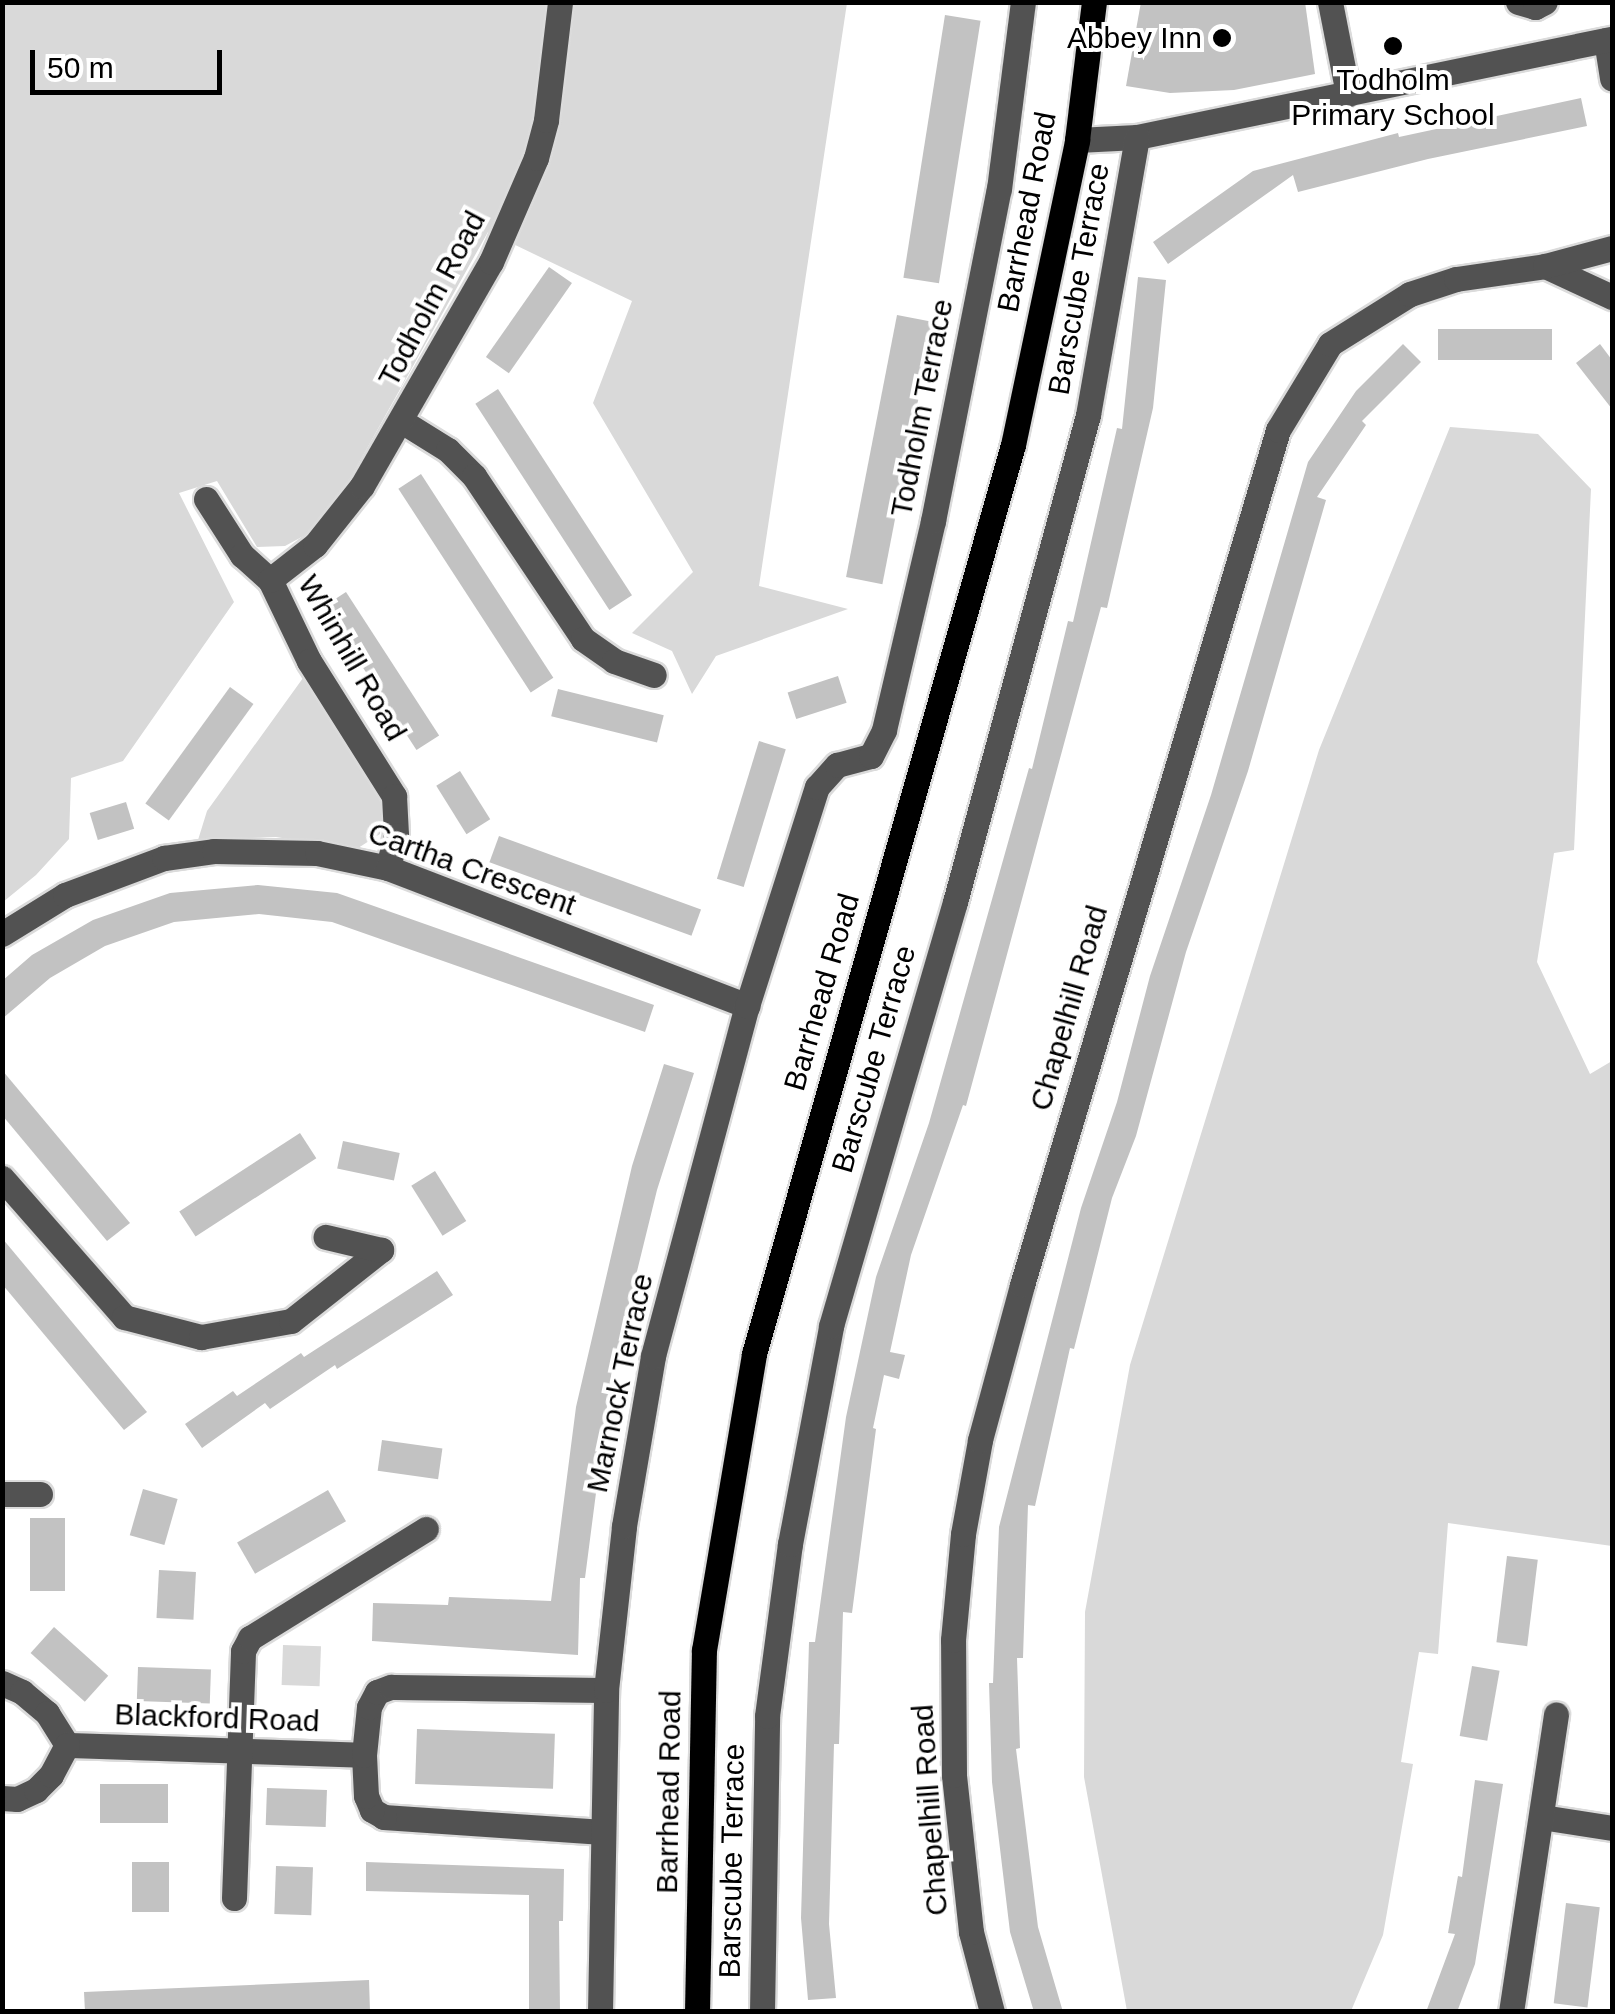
<!DOCTYPE html>
<style>
body{margin:0}
#map{position:relative;width:1615px;height:2014px;overflow:hidden;background:#fff;font-family:Helvetica,sans-serif}
div>[style]{position:absolute}
.green>*{inset:0;background:#d9d9d9;transform-origin:0 0}
.building>*{inset:0;background:#c2c2c2;transform-origin:0 0}
.roads{filter:drop-shadow(2px 0 #dbdbdb) drop-shadow(-2px 0 #dbdbdb) drop-shadow(0 2px #dbdbdb) drop-shadow(0 -2px #dbdbdb)}
.minor>*{height:25px;margin:-12.5px;padding:0 12.5px;transform-origin:12.5px;border-radius:12.5px;background:#525252}
.major>*{height:25px;margin:-12.5px;padding:0 12.5px;transform-origin:12.5px;border-radius:12.5px;background:#000}
.dots>*{width:28px;height:28px;translate:-50% -50%;box-sizing:border-box;border:5px solid #fff;border-radius:50%}
span{translate:-50% -50%;white-space:nowrap;text-align:center;line-height:1.15;-webkit-text-stroke:8px #fff;paint-order:stroke}
.poi-label{font-size:30px;color:#000}
.right{translate:-100% -50%;text-align:right}
.street-label{font-size:30px;color:#000}
.frame{position:absolute;inset:0;border:5px solid #000;pointer-events:none}
.scale{position:absolute;left:30px;top:50px;width:192px;height:45px;box-sizing:border-box;border:5px solid #000;border-top:0;padding-left:12px;font-size:30px;line-height:35px;white-space:nowrap;color:#000;-webkit-text-stroke:8px #fff;paint-order:stroke}
</style>
<div id="map">
<div class="green">
<div style="clip-path:polygon(3px 3px,847px 3px,759px 586px,848px 609px,716px 656px,692px 694px,672px 651px,632px 633px,693px 572px,593px 403px,632px 301px,488px 232px,332px 511px,311px 532px,285px 546px,257px 547px,217px 481px,179px 493px,234px 602px,123px 761px,71px 778px,69px 839px,36px 875px,3px 902px)"></div>
<div style="clip-path:polygon(1450px 427px,1538px 434px,1591px 489px,1574px 850px,1554px 853px,1537px 962px,1590px 1074px,1612px 1061px,1612px 1546px,1448px 1523px,1438px 1654px,1419px 1652px,1401px 1762px,1413px 1764px,1383px 1935px,1351px 2011px,1127px 2011px,1084px 1777px,1085px 1612px,1130px 1365px,1319px 750px)"></div>
<div style="clip-path:polygon(303px 678px,382px 804px,380px 834px,355px 850px,276px 837px,198px 840px,207px 811px)"></div>
<div style="left:283px;top:1645px;width:38px;height:40px;rotate:2deg"></div>
</div>
<div class="building">
<div style="clip-path:polygon(1141px 2px,1305px 2px,1315px 74px,1234px 90px,1170px 93px,1126px 86px)"></div>
<div style="left:945px;top:15px;width:36px;height:266px;rotate:9deg"></div>
<div style="clip-path:polygon(1581px 98px,1587px 126px,1428px 159px,1298px 192px,1293px 175px,1168px 264px,1153px 242px,1253px 171px,1398px 133px,1399px 137px)"></div>
<div style="left:549px;top:267px;width:28px;height:110px;rotate:35deg"></div>
<div style="clip-path:polygon(1138px 277px,1166px 280px,1153px 408px,1107px 608px,1101px 607px,966px 1106px,963px 1105px,911px 1255px,890px 1352px,905px 1355px,899px 1379px,884px 1375px,873px 1428px,876px 1429px,852px 1613px,843px 1612px,839px 1744px,834px 1744px,829px 1924px,836px 1998px,808px 2000px,801px 1918px,809px 1642px,815px 1642px,846px 1417px,876px 1277px,929px 1123px,1029px 768px,1032px 769px,1068px 621px,1073px 622px,1117px 428px,1122px 429px)"></div>
<div style="left:897px;top:315px;width:37px;height:267px;rotate:11deg"></div>
<div style="left:1552px;top:329px;width:31px;height:114px;rotate:90deg"></div>
<div style="clip-path:polygon(1403px 344px,1421px 362px,1362px 421px,1366px 425px,1317px 497px,1326px 500px,1248px 771px,1186px 952px,1136px 1136px,1112px 1198px,1074px 1349px,1070px 1348px,1035px 1506px,1028px 1505px,1023px 1658px,1017px 1658px,1020px 1748px,1016px 1749px,1038px 1927px,1063px 2012px,1034px 2012px,1010px 1932px,992px 1782px,989px 1683px,993px 1683px,999px 1527px,1081px 1208px,1117px 1102px,1150px 976px,1211px 795px,1308px 462px,1356px 391px)"></div>
<div style="clip-path:polygon(1600px 344px,1612px 360px,1612px 409px,1576px 363px)"></div>
<div style="left:498px;top:389px;width:246px;height:27px;rotate:57deg"></div>
<div style="left:421px;top:474px;width:243px;height:27px;rotate:57deg"></div>
<div style="left:346px;top:592px;width:171px;height:27px;rotate:57deg"></div>
<div style="left:838px;top:676px;width:28px;height:53px;rotate:72deg"></div>
<div style="left:230px;top:687px;width:29px;height:144px;rotate:36deg"></div>
<div style="left:558px;top:689px;width:109px;height:28px;rotate:14deg"></div>
<div style="left:759px;top:741px;width:28px;height:144px;rotate:17deg"></div>
<div style="left:460px;top:771px;width:57px;height:28px;rotate:58deg"></div>
<div style="left:126px;top:802px;width:28px;height:38px;rotate:73deg"></div>
<div style="left:499px;top:836px;width:215px;height:28px;rotate:20deg"></div>
<div style="clip-path:polygon(258px 885px,337px 893px,654px 1005px,645px 1032px,332px 922px,259px 914px,174px 922px,105px 946px,50px 978px,2px 1019px,2px 981px,32px 955px,93px 920px,170px 893px)"></div>
<div style="clip-path:polygon(664px 1064px,694px 1073px,657px 1190px,611px 1377px,585px 1578px,580px 1578px,578px 1655px,372px 1641px,373px 1603px,448px 1605px,449px 1597px,551px 1601px,576px 1407px,632px 1166px)"></div>
<div style="clip-path:polygon(2px 1070px,130px 1223px,107px 1241px,2px 1115px)"></div>
<div style="left:300px;top:1133px;width:30px;height:144px;rotate:57deg"></div>
<div style="left:343px;top:1141px;width:58px;height:28px;rotate:12deg"></div>
<div style="left:435px;top:1171px;width:59px;height:28px;rotate:58deg"></div>
<div style="clip-path:polygon(2px 1238px,147px 1412px,124px 1430px,2px 1284px)"></div>
<div style="clip-path:polygon(437px 1271px,453px 1295px,337px 1369px,335px 1365px,270px 1409px,265px 1403px,202px 1448px,185px 1424px,233px 1391px,237px 1396px,301px 1353px,304px 1357px)"></div>
<div style="left:382px;top:1440px;width:61px;height:31px;rotate:8deg"></div>
<div style="left:143px;top:1489px;width:36px;height:48px;rotate:16deg"></div>
<div style="left:328px;top:1490px;width:36px;height:105px;rotate:60deg"></div>
<div style="left:30px;top:1518px;width:35px;height:73px"></div>
<div style="left:1507px;top:1556px;width:31px;height:87px;rotate:7deg"></div>
<div style="left:159px;top:1570px;width:37px;height:48px;rotate:3deg"></div>
<div style="left:54px;top:1627px;width:73px;height:35px;rotate:42deg"></div>
<div style="left:1472px;top:1666px;width:28px;height:71px;rotate:10deg"></div>
<div style="left:138px;top:1667px;width:73px;height:34px;rotate:2deg"></div>
<div style="left:417px;top:1729px;width:138px;height:55px;rotate:2deg"></div>
<div style="clip-path:polygon(1475px 1780px,1503px 1784px,1475px 1964px,1457px 2012px,1426px 2012px,1455px 1934px,1448px 1933px,1458px 1876px,1462px 1877px)"></div>
<div style="left:100px;top:1784px;width:68px;height:39px"></div>
<div style="left:267px;top:1788px;width:60px;height:37px;rotate:2deg"></div>
<div style="left:132px;top:1862px;width:37px;height:50px"></div>
<div style="clip-path:polygon(366px 1862px,564px 1869px,563px 1921px,559px 1921px,560px 2012px,529px 2012px,529px 1895px,366px 1891px)"></div>
<div style="left:276px;top:1866px;width:37px;height:48px;rotate:2deg"></div>
<div style="left:1566px;top:1903px;width:34px;height:101px;rotate:7deg"></div>
<div style="clip-path:polygon(369px 1980px,370px 2011px,85px 2012px,84px 1992px)"></div>
</div>
<div class="roads">
<div class="minor">
<div style="left:1330px;top:2px;width:94px;rotate:78.9deg"></div>
<div style="left:1518px;top:2px;width:18px;rotate:16deg"></div>
<div style="left:1535px;top:7px;width:11px;rotate:-27deg"></div>
<div style="left:1606px;top:40px;width:39px;rotate:81deg"></div>
<div style="left:1077px;top:140px;width:60px;rotate:-2.9deg"></div>
<div style="left:1137px;top:137px;width:485px;rotate:-11.7deg"></div>
<div style="left:1545px;top:266px;width:74px;rotate:24.8deg"></div>
<div style="left:403px;top:422px;width:53px;rotate:31.9deg"></div>
<div style="left:448px;top:450px;width:37px;rotate:45deg"></div>
<div style="left:474px;top:476px;width:196px;rotate:56.2deg"></div>
<div style="left:583px;top:639px;width:38px;rotate:35deg"></div>
<div style="left:614px;top:661px;width:42px;rotate:19.3deg"></div>
<div style="left:206px;top:499px;width:67px;rotate:57.3deg"></div>
<div style="left:242px;top:555px;width:38px;rotate:42deg"></div>
<div style="left:270px;top:580px;width:90px;rotate:64.3deg"></div>
<div style="left:309px;top:661px;width:160px;rotate:57.8deg"></div>
<div style="left:394px;top:796px;width:39px;rotate:87deg"></div>
<div style="left:396px;top:835px;width:34px;rotate:104deg"></div>
<div style="left:270px;top:580px;width:57px;rotate:-37.9deg"></div>
<div style="left:315px;top:545px;width:75px;rotate:-51.5deg"></div>
<div style="left:362px;top:486px;width:258px;rotate:-60.1deg"></div>
<div style="left:491px;top:262px;width:113px;rotate:-66.6deg"></div>
<div style="left:536px;top:158px;width:39px;rotate:-75deg"></div>
<div style="left:546px;top:120px;width:119px;rotate:-83.2deg"></div>
<div style="left:2px;top:934px;width:74px;rotate:-31.8deg"></div>
<div style="left:65px;top:895px;width:106px;rotate:-20.5deg"></div>
<div style="left:164px;top:858px;width:50px;rotate:-8deg"></div>
<div style="left:214px;top:851px;width:103px;rotate:1.1deg"></div>
<div style="left:317px;top:853px;width:73px;rotate:11.9deg"></div>
<div style="left:388px;top:868px;width:385px;rotate:21deg"></div>
<div style="left:2px;top:1178px;width:185px;rotate:48.7deg"></div>
<div style="left:124px;top:1317px;width:80px;rotate:14.6deg"></div>
<div style="left:201px;top:1337px;width:91px;rotate:-10.1deg"></div>
<div style="left:291px;top:1321px;width:115px;rotate:-38.3deg"></div>
<div style="left:381px;top:1250px;width:57px;rotate:-166.7deg"></div>
<div style="left:2px;top:1494px;width:38px"></div>
<div style="left:2px;top:1683px;width:22px;rotate:24deg"></div>
<div style="left:22px;top:1692px;width:33px;rotate:40deg"></div>
<div style="left:47px;top:1713px;width:38px;rotate:58deg"></div>
<div style="left:67px;top:1745px;width:297px;rotate:1.9deg"></div>
<div style="left:2px;top:1798px;width:15px;rotate:4deg"></div>
<div style="left:17px;top:1799px;width:21px;rotate:-25deg"></div>
<div style="left:36px;top:1790px;width:21px;rotate:-45deg"></div>
<div style="left:51px;top:1775px;width:34px;rotate:-62deg"></div>
<div style="left:1542px;top:1817px;width:71px;rotate:8.9deg"></div>
<div style="left:603px;top:1832px;width:220px;rotate:-176.1deg"></div>
<div style="left:384px;top:1817px;width:14px;rotate:-150deg"></div>
<div style="left:372px;top:1810px;width:15px;rotate:-113deg"></div>
<div style="left:366px;top:1796px;width:41px;rotate:-92.8deg"></div>
<div style="left:364px;top:1755px;width:48px;rotate:-84.1deg"></div>
<div style="left:369px;top:1707px;width:17px;rotate:-62deg"></div>
<div style="left:377px;top:1692px;width:15px;rotate:-20deg"></div>
<div style="left:391px;top:1687px;width:215px;rotate:0.8deg"></div>
<div style="left:234px;top:1898px;width:247px;rotate:-87.9deg"></div>
<div style="left:243px;top:1651px;width:15px;rotate:-62deg"></div>
<div style="left:250px;top:1638px;width:207px;rotate:-31.8deg"></div>
<div style="left:600px;top:2012px;width:322px;rotate:-88.9deg"></div>
<div style="left:606px;top:1690px;width:165px;rotate:-83.7deg"></div>
<div style="left:624px;top:1526px;width:172px;rotate:-80.3deg"></div>
<div style="left:653px;top:1356px;width:362px;rotate:-75deg"></div>
<div style="left:747px;top:1006px;width:230px;rotate:-72.3deg"></div>
<div style="left:817px;top:787px;width:30px;rotate:-48deg"></div>
<div style="left:837px;top:765px;width:35px;rotate:-15deg"></div>
<div style="left:871px;top:756px;width:29px;rotate:-63deg"></div>
<div style="left:884px;top:730px;width:215px;rotate:-76.8deg"></div>
<div style="left:933px;top:521px;width:338px;rotate:-78.8deg"></div>
<div style="left:999px;top:189px;width:189px;rotate:-82.7deg"></div>
<div style="left:762px;top:2012px;width:296px;rotate:-89deg"></div>
<div style="left:767px;top:1716px;width:174px;rotate:-82.4deg"></div>
<div style="left:790px;top:1544px;width:222px;rotate:-79.3deg"></div>
<div style="left:831px;top:1326px;width:442px;rotate:-73.7deg"></div>
<div style="left:955px;top:902px;width:505px;rotate:-74.72deg"></div>
<div style="left:1088px;top:415px;width:282px;rotate:-80deg"></div>
<div style="left:992px;top:2012px;width:83px;rotate:-104.7deg"></div>
<div style="left:971px;top:1932px;width:158px;rotate:-96.2deg"></div>
<div style="left:954px;top:1775px;width:135px;rotate:-90.4deg"></div>
<div style="left:953px;top:1640px;width:106px;rotate:-84.6deg"></div>
<div style="left:963px;top:1534px;width:96px;rotate:-79.7deg"></div>
<div style="left:980px;top:1440px;width:161px;rotate:-74.8deg"></div>
<div style="left:1022px;top:1285px;width:893px;rotate:-73.33deg"></div>
<div style="left:1278px;top:430px;width:100px;rotate:-58.8deg"></div>
<div style="left:1330px;top:344px;width:94px;rotate:-32deg"></div>
<div style="left:1410px;top:294px;width:48px;rotate:-18.1deg"></div>
<div style="left:1456px;top:279px;width:90px;rotate:-8.3deg"></div>
<div style="left:1545px;top:266px;width:69px;rotate:-15deg"></div>
<div style="left:1511px;top:2012px;width:301px;rotate:-81.4deg"></div>
</div>
<div class="major">
<div style="left:697px;top:2012px;width:362px;rotate:-88.9deg"></div>
<div style="left:704px;top:1650px;width:300px;rotate:-80.4deg"></div>
<div style="left:754px;top:1354px;width:945px;rotate:-74.1deg"></div>
<div style="left:1013px;top:445px;width:312px;rotate:-78.1deg"></div>
<div style="left:1077px;top:140px;width:139px;rotate:-83deg"></div>
</div>
</div>
<div class="dots">
<div style="left:1222px;top:38px;background:#000"></div>
<div style="left:1393px;top:46px;background:#000"></div>
</div>
<div class="poi-label">
<span class="right" style="left:1202px;top:38px">Abbey Inn</span>
<span style="left:1393px;top:97px">Todholm<br>Primary School</span>
</div>
<div class="street-label">
<span style="left:1027px;top:212px;rotate:-79deg">Barrhead Road</span>
<span style="left:1079px;top:279px;rotate:-80deg">Barscube Terrace</span>
<span style="left:432px;top:299px;rotate:-62deg">Todholm Road</span>
<span style="left:922px;top:408px;rotate:-79deg">Todholm Terrace</span>
<span style="left:352px;top:658px;rotate:60deg">Whinhill Road</span>
<span style="left:472px;top:869px;rotate:20deg">Cartha Crescent</span>
<span style="left:822px;top:992px;rotate:-74deg">Barrhead Road</span>
<span style="left:1069px;top:1008px;rotate:-74deg">Chapelhill Road</span>
<span style="left:874px;top:1059px;rotate:-74deg">Barscube Terrace</span>
<span style="left:620px;top:1383px;rotate:-78deg">Marnock Terrace</span>
<span style="left:217px;top:1718px;rotate:2deg">Blackford Road</span>
<span style="left:669px;top:1792px;rotate:-89deg">Barrhead Road</span>
<span style="left:930px;top:1810px;rotate:-94deg">Chapelhill Road</span>
<span style="left:732px;top:1861px;rotate:-89deg">Barscube Terrace</span>
</div>
<div class="frame"></div>
<div class="scale">50 m</div>
</div>
